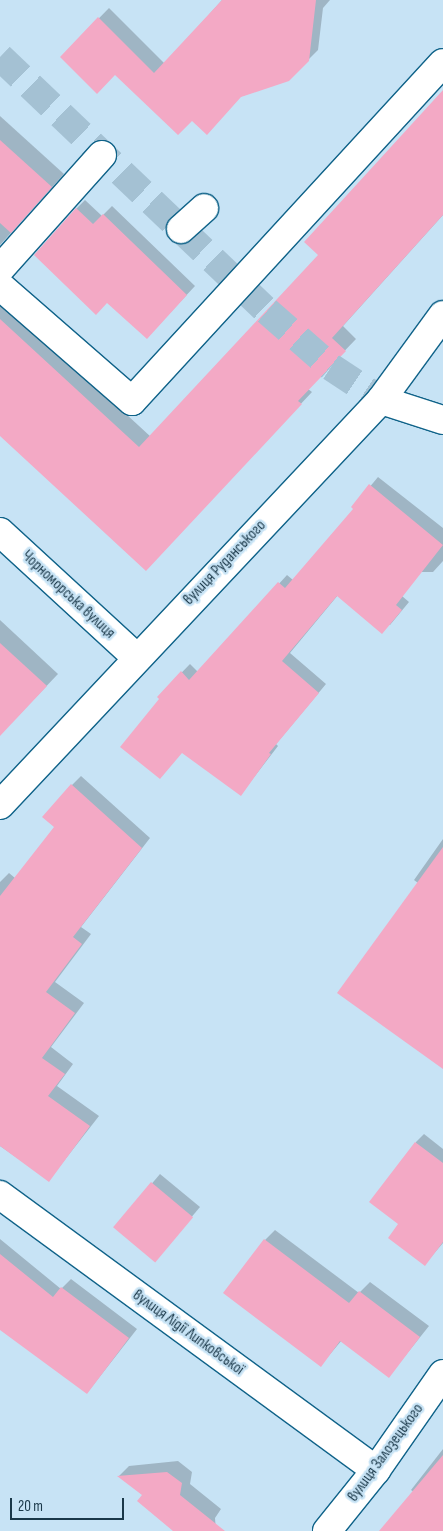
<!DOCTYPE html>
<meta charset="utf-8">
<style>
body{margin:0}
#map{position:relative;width:443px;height:1531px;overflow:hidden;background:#c7e3f5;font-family:"Sofia Sans Condensed",sans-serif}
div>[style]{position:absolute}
.shadow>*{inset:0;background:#0003}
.building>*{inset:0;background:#f3a9c5;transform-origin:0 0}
.minor-tunnel>*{height:28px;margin-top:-14px;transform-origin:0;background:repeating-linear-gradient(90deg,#a4c1d3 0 28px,transparent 0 42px)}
.roads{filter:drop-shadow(1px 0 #106389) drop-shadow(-1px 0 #106389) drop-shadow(0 1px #106389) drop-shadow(0 -1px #106389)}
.minor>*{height:28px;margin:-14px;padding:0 14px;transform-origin:14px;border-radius:14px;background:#fff}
span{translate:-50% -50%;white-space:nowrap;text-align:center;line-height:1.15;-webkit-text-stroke:5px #c7e3f5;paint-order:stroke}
.street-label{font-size:16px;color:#1a3849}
.scale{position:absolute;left:10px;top:1498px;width:114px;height:22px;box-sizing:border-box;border:2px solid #1a3849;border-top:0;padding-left:6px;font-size:15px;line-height:18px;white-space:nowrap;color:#1a3849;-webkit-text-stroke:4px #c7e3f5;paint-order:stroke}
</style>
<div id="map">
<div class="shadow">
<div style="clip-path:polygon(222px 0,330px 0,323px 8px,318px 50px,288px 80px,242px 96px,192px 119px,115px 74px,61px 57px,109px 8px,165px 64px)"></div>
<div style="clip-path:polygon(443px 92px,443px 215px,343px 326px,356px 339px,308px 389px,312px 392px,157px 558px,0 435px,0 298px,151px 437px,320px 255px)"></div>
<div style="clip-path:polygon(0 116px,64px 174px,0 245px)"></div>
<div style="clip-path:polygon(85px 200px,102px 216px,112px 206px,195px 286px,155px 329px,76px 209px)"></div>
<div style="clip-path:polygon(378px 477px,443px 528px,443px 561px,433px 572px,374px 572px,409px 602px,390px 625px,338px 595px,290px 653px,326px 684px,276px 744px,278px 746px,241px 794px,158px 697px,190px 664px,198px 672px,287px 575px,293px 580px,355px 509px,353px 507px)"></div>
<div style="clip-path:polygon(0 620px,58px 674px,17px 717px,0 724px)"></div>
<div style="clip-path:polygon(81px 776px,150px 838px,81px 927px,91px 934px,55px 982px,84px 1003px,51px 1047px,73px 1064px,57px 1086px,99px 1116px,49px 1180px,0 1146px,0 882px,9px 873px,15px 878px,55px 827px,72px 785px)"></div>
<div style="clip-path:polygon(443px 839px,443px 1068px,418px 883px,414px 880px)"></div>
<div style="clip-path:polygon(424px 1134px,443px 1149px,443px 1243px,425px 1264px,400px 1224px,416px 1142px)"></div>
<div style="clip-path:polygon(160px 1174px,200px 1207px,163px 1251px,115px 1227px)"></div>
<div style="clip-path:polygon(275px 1230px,359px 1293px,370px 1282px,429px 1326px,389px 1376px,342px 1340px,321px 1365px,265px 1240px)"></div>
<div style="clip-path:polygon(0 1239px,61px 1289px,71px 1279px,137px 1329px,87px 1393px,0 1295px)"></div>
<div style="clip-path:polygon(443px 1449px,443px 1529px,400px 1531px,414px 1492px,411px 1490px)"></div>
<div style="clip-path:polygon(178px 1461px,192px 1472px,190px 1484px,221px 1509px,215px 1518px,216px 1531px,175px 1531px,143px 1495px,119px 1476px,129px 1466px)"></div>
</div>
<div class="building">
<div style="clip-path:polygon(222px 0,316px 0,309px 61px,289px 81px,241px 97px,207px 135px,192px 121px,178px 135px,115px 75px,97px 94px,60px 57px,98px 17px,154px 73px)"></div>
<div style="clip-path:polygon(443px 90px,443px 215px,332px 338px,346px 351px,298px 401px,302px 404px,146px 571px,0 436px,0 319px,139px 447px,318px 255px,304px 242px)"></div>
<div style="clip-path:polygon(0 140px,52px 187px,11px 233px,0 223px)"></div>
<div style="clip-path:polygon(76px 208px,93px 224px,103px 214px,187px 295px,147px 339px,107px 303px,96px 315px,34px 255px)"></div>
<div style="clip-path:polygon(369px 484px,443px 545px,396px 605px,402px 610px,382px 634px,337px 596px,282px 661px,319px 693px,269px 753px,271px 754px,241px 796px,182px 753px,160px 779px,120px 747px,159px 699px,157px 697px,181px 671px,189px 680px,278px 582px,285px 588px,353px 509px,351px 507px)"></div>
<div style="clip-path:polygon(0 643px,47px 686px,0 736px)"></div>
<div style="clip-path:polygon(71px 784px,142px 848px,73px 937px,82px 944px,46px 992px,75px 1013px,42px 1058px,65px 1074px,48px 1096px,90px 1126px,49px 1182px,0 1146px,0 896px,54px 827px,42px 817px)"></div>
<div style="clip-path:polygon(443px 847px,443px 1069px,337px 993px)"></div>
<div style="clip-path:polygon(415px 1142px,443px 1163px,443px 1242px,425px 1266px,388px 1238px,398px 1224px,369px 1202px)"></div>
<div style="left:151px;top:1182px;width:55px;height:59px;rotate:40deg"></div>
<div style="clip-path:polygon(264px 1239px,349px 1303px,359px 1291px,420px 1337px,389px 1378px,340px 1341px,321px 1367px,223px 1293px)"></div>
<div style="clip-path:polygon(0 1254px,53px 1297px,61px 1287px,129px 1338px,87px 1394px,0 1330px)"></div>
<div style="clip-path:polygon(443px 1455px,443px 1531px,379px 1531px)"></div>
<div style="clip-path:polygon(167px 1472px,182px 1483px,180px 1495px,225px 1531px,173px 1531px,137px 1501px,142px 1495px,117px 1476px)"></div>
</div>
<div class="minor-tunnel">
<div style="left:0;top:57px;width:369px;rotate:43.6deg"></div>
<div style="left:267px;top:311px;width:85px;rotate:41.2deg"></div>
<div style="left:331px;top:367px;width:60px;rotate:33.4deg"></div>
</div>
<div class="roads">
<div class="minor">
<div style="left:181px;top:229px;width:31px;rotate:-42deg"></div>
<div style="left:0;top:269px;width:153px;rotate:-48.2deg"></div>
<div style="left:0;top:286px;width:175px;rotate:41.1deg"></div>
<div style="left:132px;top:401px;width:459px;rotate:-47.4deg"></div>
<div style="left:381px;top:400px;width:65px;rotate:17.9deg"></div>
<div style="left:0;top:532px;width:185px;rotate:42.6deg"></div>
<div style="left:0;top:805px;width:556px;rotate:-46.75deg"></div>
<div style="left:381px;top:400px;width:105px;rotate:-53.9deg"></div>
<div style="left:0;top:1195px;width:466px;rotate:36.2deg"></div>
<div style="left:327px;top:1531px;width:78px;rotate:-51.2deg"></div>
<div style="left:376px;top:1470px;width:117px;rotate:-55.1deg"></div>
</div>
</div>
<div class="street-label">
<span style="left:225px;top:563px;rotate:-46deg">вулиця Руданського</span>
<span style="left:68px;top:595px;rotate:43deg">Чорноморська вулиця</span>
<span style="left:188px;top:1333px;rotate:36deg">вулиця Лідії Липковської</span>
<span style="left:386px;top:1453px;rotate:-54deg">вулиця Залозецького</span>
</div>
<div class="scale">20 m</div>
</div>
